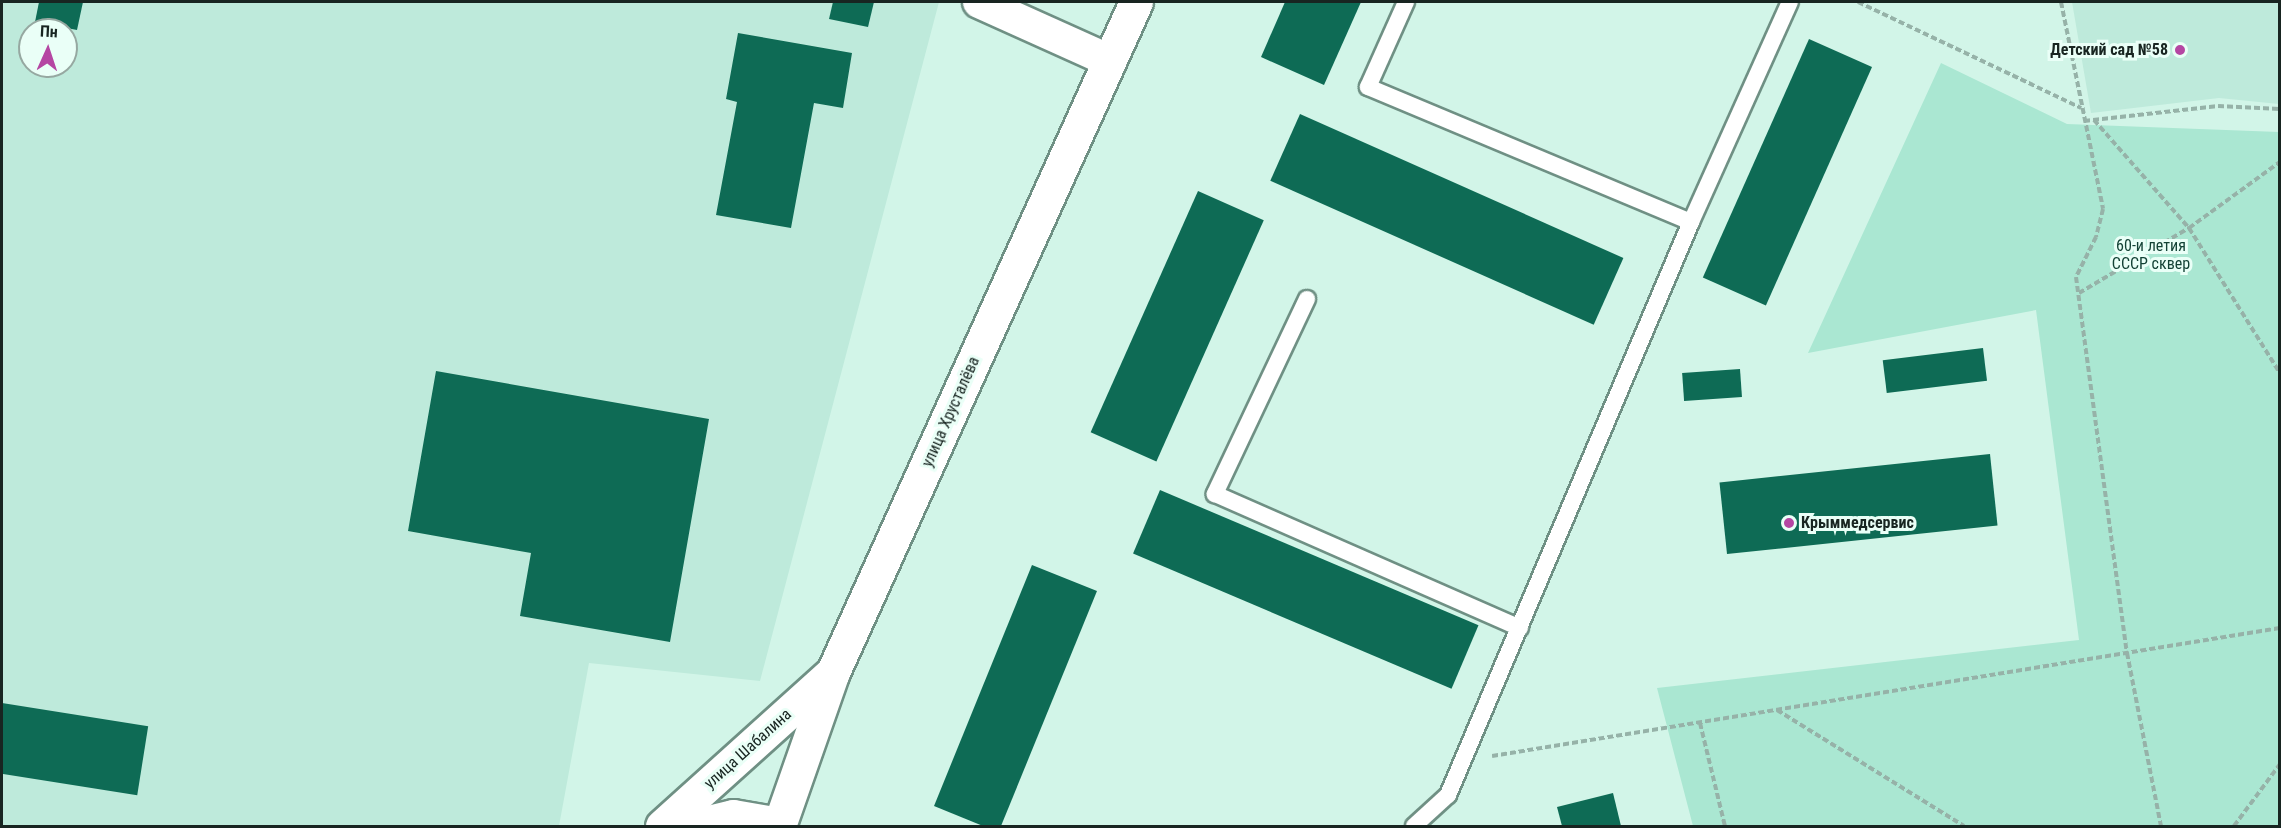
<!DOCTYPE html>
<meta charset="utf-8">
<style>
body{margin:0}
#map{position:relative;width:2281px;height:828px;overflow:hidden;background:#d2f5e8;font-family:"Roboto Condensed",sans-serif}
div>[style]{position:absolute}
.built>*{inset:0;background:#beeadb}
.green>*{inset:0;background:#aae7d2}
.building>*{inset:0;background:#0e6b55;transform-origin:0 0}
.path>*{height:4px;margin-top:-2px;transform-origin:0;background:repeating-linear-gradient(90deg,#96b2a8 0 6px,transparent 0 9px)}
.roads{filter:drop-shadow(2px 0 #6f9084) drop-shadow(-2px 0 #6f9084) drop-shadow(0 2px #6f9084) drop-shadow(0 -2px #6f9084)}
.service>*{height:16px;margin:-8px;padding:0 8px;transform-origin:8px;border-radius:8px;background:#fff}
.minor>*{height:32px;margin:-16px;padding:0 16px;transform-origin:16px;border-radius:16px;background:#fff}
.secondary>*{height:33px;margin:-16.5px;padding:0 16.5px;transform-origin:16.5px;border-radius:16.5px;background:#fff}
.primary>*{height:33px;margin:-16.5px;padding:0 16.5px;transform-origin:16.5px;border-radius:16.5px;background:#fff}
.dots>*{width:16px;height:16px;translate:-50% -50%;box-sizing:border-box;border:3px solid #eafff7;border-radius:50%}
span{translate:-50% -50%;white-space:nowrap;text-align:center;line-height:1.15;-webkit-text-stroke:6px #eafff7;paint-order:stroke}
.poi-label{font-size:16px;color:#182521;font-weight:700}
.right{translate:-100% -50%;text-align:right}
.left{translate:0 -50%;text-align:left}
.park-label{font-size:16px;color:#134235}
.street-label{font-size:16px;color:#182521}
.frame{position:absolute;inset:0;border:3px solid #182521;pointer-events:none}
.north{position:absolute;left:18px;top:18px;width:60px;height:60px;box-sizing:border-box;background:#eafff7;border:2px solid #96a8a1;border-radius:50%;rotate:3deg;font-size:16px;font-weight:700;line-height:24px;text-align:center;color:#182521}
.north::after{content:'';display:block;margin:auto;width:21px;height:27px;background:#b546a3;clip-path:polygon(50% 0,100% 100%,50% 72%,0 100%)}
</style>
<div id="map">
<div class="built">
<div style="clip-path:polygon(evenodd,2px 2px,939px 2px,760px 681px,589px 663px,559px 826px,2px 826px,2px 2px,30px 30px,66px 30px,66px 66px,30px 66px,30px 30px)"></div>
<div style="clip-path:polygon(2072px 2px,2279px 2px,2279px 104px,2219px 98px,2091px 113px)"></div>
</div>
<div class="green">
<div style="clip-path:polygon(1941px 63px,2067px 124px,2279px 132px,2279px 826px,1693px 826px,1657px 688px,2079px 640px,2036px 310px,1808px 353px)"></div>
</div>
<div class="building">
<div style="clip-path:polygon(39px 2px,83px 2px,77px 30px,35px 22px)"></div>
<div style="clip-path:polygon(833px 2px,874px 2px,868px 27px,829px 19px)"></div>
<div style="clip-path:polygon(1285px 2px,1361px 2px,1324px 85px,1261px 57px)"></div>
<div style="clip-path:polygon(738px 33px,852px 53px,843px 108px,814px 103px,791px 228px,716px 215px,737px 102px,726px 99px)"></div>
<div style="left:1809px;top:39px;width:69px;height:261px;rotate:24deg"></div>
<div style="left:1300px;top:114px;width:354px;height:73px;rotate:24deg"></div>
<div style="left:1198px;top:191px;width:72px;height:264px;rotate:24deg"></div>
<div style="left:1983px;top:348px;width:33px;height:101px;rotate:83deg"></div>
<div style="left:1740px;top:369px;width:28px;height:58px;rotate:86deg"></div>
<div style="clip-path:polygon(436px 371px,709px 419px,670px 642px,520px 616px,531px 553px,408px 531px)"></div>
<div style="left:1990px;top:454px;width:72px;height:272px;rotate:84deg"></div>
<div style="left:1160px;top:490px;width:346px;height:69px;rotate:23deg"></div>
<div style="clip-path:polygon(1032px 565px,1097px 591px,1001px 826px,983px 826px,934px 806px)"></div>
<div style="left:2px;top:703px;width:148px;height:70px;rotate:9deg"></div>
<div style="clip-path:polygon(1613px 793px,1621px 826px,1562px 826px,1557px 807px)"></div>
</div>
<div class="path">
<div style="left:1858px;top:2px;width:247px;rotate:25.4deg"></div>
<div style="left:2061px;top:2px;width:211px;rotate:78.5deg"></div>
<div style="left:2103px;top:209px;width:29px;rotate:104deg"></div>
<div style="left:2096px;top:237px;width:45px;rotate:116.6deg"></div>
<div style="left:2076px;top:277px;width:379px;rotate:82.3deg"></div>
<div style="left:2127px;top:653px;width:176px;rotate:78.9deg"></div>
<div style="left:2094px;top:120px;width:144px;rotate:48.7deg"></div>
<div style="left:2189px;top:228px;width:171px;rotate:57.9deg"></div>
<div style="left:2084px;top:121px;width:135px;rotate:-6.4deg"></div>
<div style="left:2218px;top:106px;width:62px;rotate:2.8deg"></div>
<div style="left:2079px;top:293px;width:128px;rotate:-30.6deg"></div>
<div style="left:2189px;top:228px;width:112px;rotate:-36deg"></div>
<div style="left:1777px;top:710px;width:220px;rotate:31.8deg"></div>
<div style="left:1700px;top:723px;width:106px;rotate:76.4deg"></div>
<div style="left:1492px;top:756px;width:798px;rotate:-9.23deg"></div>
<div style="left:2234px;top:826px;width:77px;rotate:-53.4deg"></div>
</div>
<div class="roads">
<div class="service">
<div style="left:1406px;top:2px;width:93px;rotate:114.1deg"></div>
<div style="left:1368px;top:87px;width:350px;rotate:22.7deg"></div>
<div style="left:1307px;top:299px;width:216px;rotate:115.3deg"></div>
<div style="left:1215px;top:494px;width:333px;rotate:23.7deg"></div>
<div style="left:1414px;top:826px;width:46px;rotate:-42.4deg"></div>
<div style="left:1448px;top:795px;width:622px;rotate:-67.02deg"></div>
<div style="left:1691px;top:222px;width:241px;rotate:-65.8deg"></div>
</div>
<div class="minor">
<div style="left:979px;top:2px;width:144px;rotate:24.2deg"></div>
</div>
<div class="secondary">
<div style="left:662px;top:826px;width:230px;rotate:-42deg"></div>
<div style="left:692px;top:826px;width:42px;rotate:-13.7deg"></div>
<div style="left:733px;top:816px;width:47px;rotate:9.9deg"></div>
</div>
<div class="primary">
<div style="left:779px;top:826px;width:163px;rotate:-70.7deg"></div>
<div style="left:833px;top:672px;width:735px;rotate:-65.67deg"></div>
</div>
</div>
<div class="dots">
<div style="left:2180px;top:50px;background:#b546a3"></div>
<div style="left:1789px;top:523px;background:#b546a3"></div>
</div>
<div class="poi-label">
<span class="right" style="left:2168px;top:50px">Детский сад №58</span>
<span class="left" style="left:1801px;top:523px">Крыммедсервис</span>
</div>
<div class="park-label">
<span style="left:2151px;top:255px">60-и летия<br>СССР сквер</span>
</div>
<div class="street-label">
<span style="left:951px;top:412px;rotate:-66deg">улица Хрусталёва</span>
<span style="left:748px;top:749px;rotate:-42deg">улица Шабалина</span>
</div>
<div class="frame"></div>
<div class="north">Пн</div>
</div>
